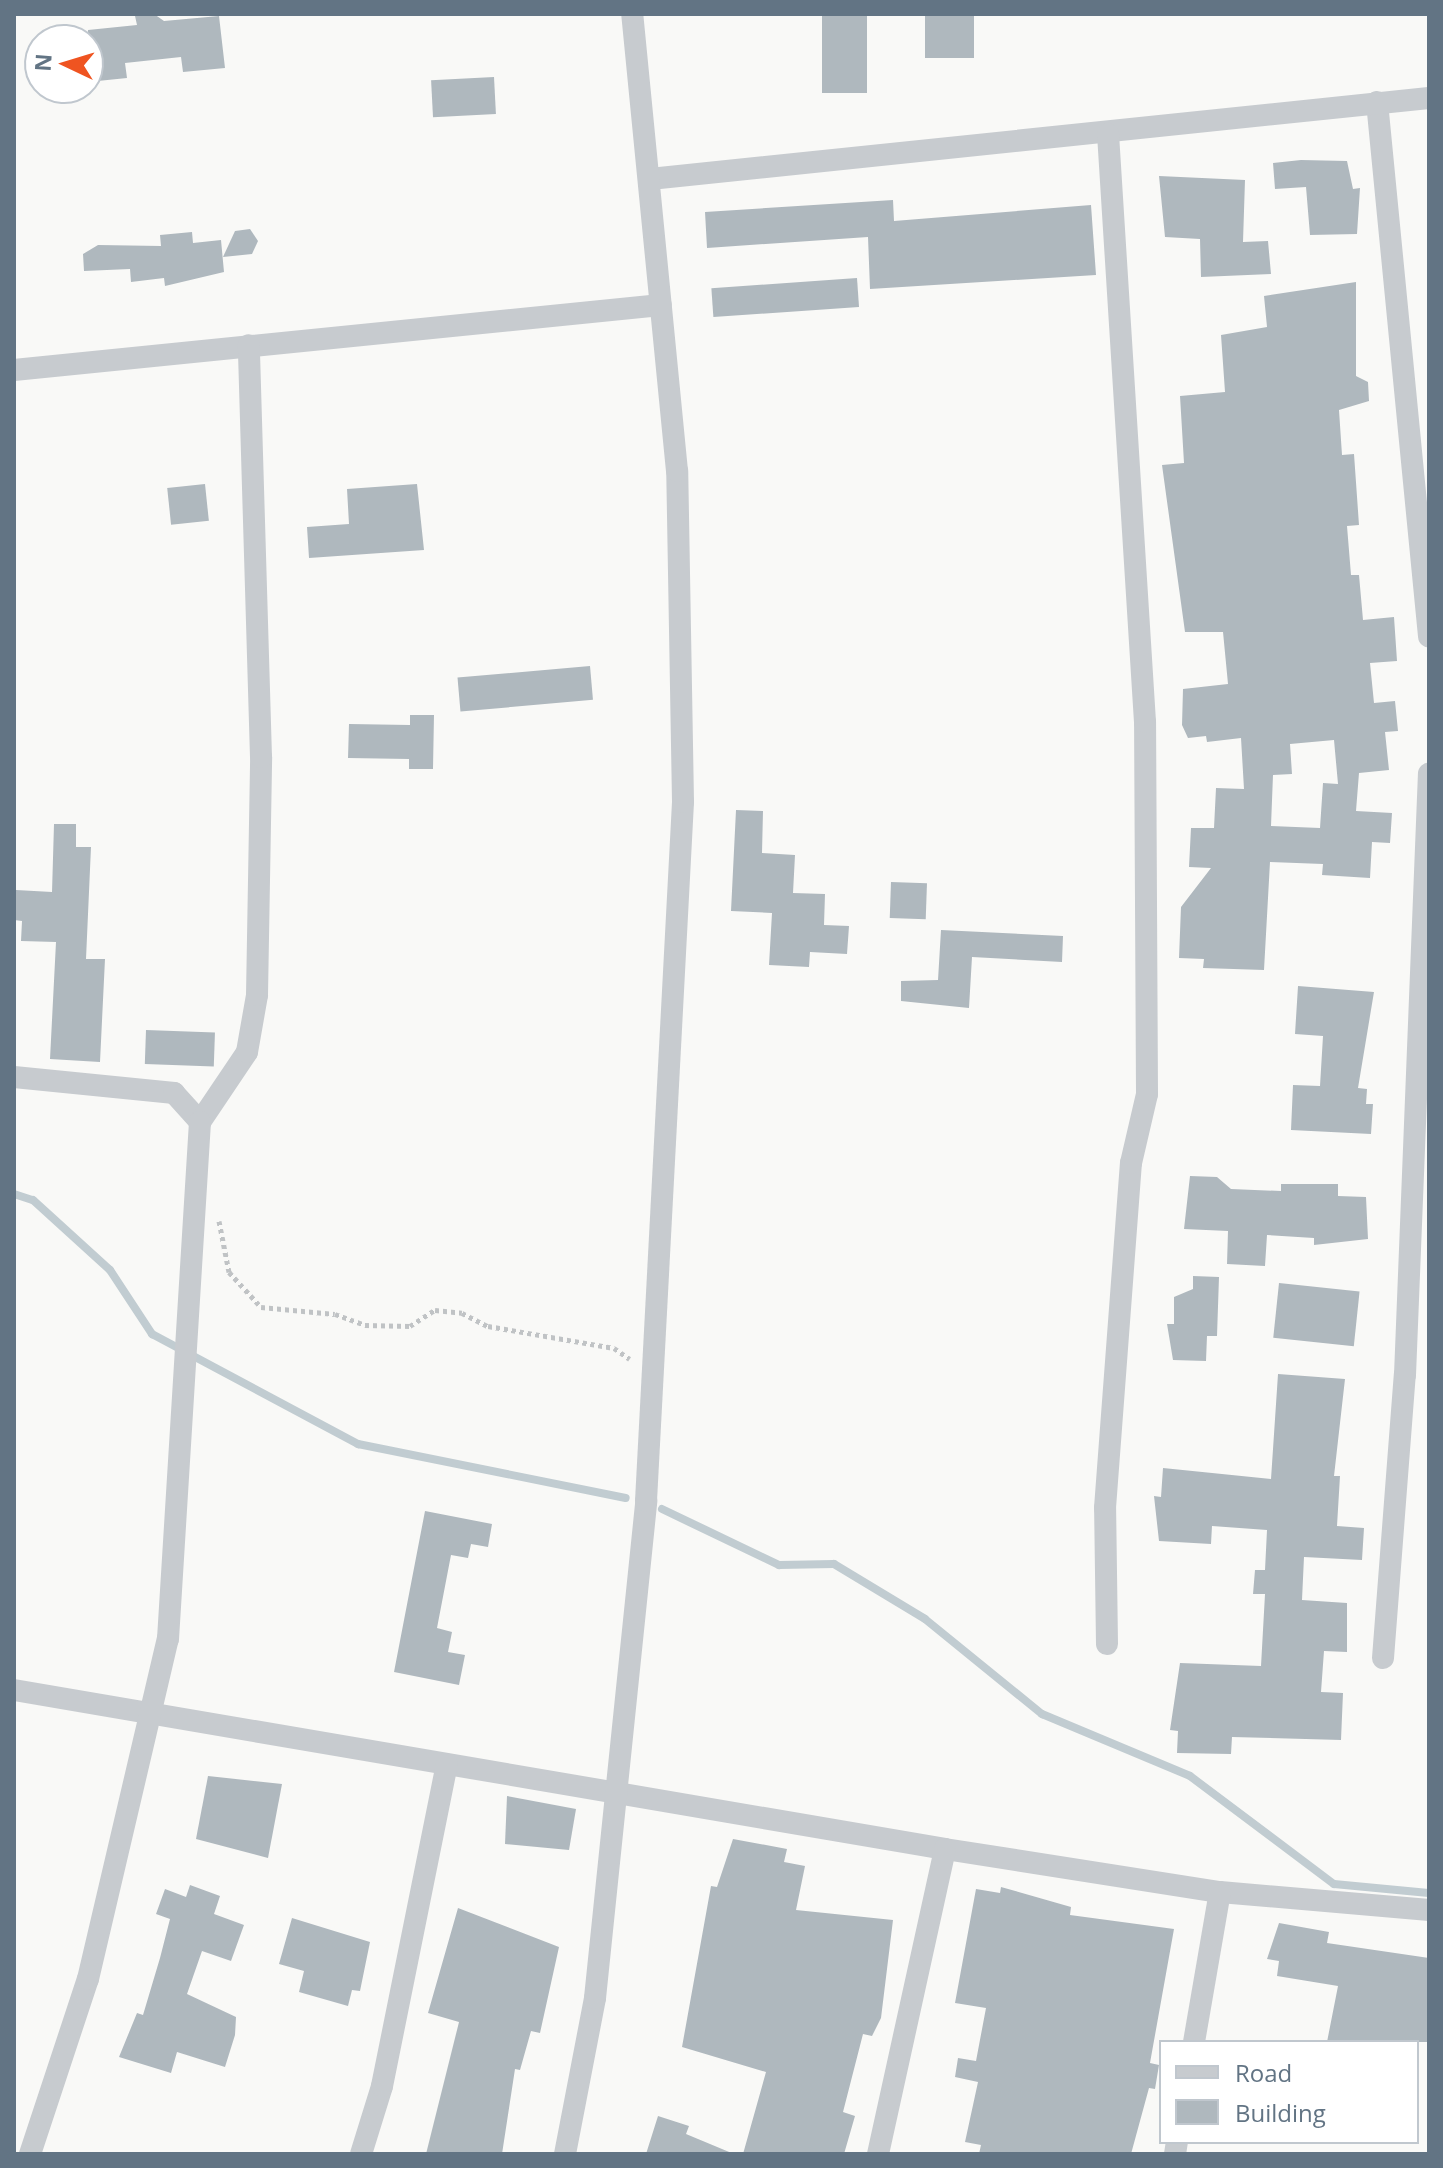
<!DOCTYPE html>
<style>
body{margin:0}
#map{position:relative;width:1443px;height:2168px;overflow:hidden;background:#f9f9f7;font-family:"Open Sans",sans-serif}
div>[style]{position:absolute}
.stream>*{height:8px;margin:-4px;padding:0 4px;transform-origin:4px;border-radius:4px;background:#c1ccd1}
.building>*{inset:0;background:#afb8be;transform-origin:0 0}
.path>*{height:5px;margin-top:-2.5px;transform-origin:0;background:repeating-linear-gradient(90deg,#c0c3c5 0 4px,transparent 0 8px)}
.street>*{height:22px;margin:-11px;padding:0 11px;transform-origin:11px;border-radius:11px;background:#c7cbcf}
span{translate:-50% -50%;white-space:nowrap;text-align:center;line-height:1.15;-webkit-text-stroke:8px #fff;paint-order:stroke}
.frame{position:absolute;inset:0;border:16px solid #627484;pointer-events:none}
.legend{position:absolute;left:1159px;top:2040px;width:260px;height:104px;box-sizing:border-box;background:#fff;border:2px solid #c0c7ce;margin:0;padding:10px 14px;list-style:none;font-size:24px;color:#627484}
.legend li{display:flex;align-items:center;gap:16px;height:40px}
.legend b{width:40px;border:2px solid #c0c7ce}
.north{position:absolute;left:24px;top:24px;width:80px;height:80px;box-sizing:border-box;background:#fff;border:2px solid #c0c7ce;border-radius:50%;rotate:274deg;font-size:22px;font-weight:700;line-height:32px;text-align:center;color:#627484}
.north::after{content:'';display:block;margin:auto;width:28px;height:36px;background:#ef5421;clip-path:polygon(50% 0,100% 100%,50% 72%,0 100%)}
</style>
<div id="map">
<div class="stream">
<div style="left:14px;top:1194px;width:20px;rotate:18deg"></div>
<div style="left:33px;top:1200px;width:104px;rotate:42.3deg"></div>
<div style="left:110px;top:1270px;width:77px;rotate:56.7deg"></div>
<div style="left:152px;top:1334px;width:234px;rotate:28.1deg"></div>
<div style="left:358px;top:1444px;width:273px;rotate:11.4deg"></div>
<div style="left:662px;top:1509px;width:130px;rotate:25.6deg"></div>
<div style="left:779px;top:1565px;width:55px;rotate:-1deg"></div>
<div style="left:834px;top:1564px;width:106px;rotate:31.1deg"></div>
<div style="left:925px;top:1619px;width:151px;rotate:39.1deg"></div>
<div style="left:1042px;top:1714px;width:160px;rotate:22.7deg"></div>
<div style="left:1190px;top:1776px;width:180px;rotate:36.9deg"></div>
<div style="left:1334px;top:1884px;width:95px;rotate:5.4deg"></div>
</div>
<div class="building">
<div style="clip-path:polygon(154px 14px,164px 21px,219px 16px,225px 68px,183px 72px,181px 57px,125px 63px,127px 78px,88px 82px,88px 30px,137px 25px,135px 16px)"></div>
<div style="left:822px;top:14px;width:45px;height:79px"></div>
<div style="left:925px;top:14px;width:49px;height:44px"></div>
<div style="left:494px;top:77px;width:37px;height:63px;rotate:87deg"></div>
<div style="clip-path:polygon(1301px 160px,1347px 161px,1353px 189px,1360px 188px,1357px 234px,1310px 235px,1306px 187px,1275px 189px,1273px 163px)"></div>
<div style="clip-path:polygon(1159px 176px,1245px 180px,1243px 242px,1268px 241px,1271px 274px,1201px 277px,1200px 239px,1165px 237px)"></div>
<div style="clip-path:polygon(893px 200px,894px 221px,1091px 205px,1096px 275px,870px 289px,868px 237px,707px 248px,705px 212px)"></div>
<div style="clip-path:polygon(250px 229px,258px 241px,252px 254px,223px 257px,235px 231px)"></div>
<div style="clip-path:polygon(192px 232px,193px 243px,221px 240px,224px 272px,165px 286px,164px 278px,131px 282px,130px 269px,84px 271px,83px 254px,98px 245px,161px 246px,160px 235px)"></div>
<div style="left:857px;top:278px;width:29px;height:146px;rotate:86deg"></div>
<div style="clip-path:polygon(evenodd,1356px 282px,1356px 376px,1368px 382px,1369px 401px,1339px 410px,1342px 455px,1354px 454px,1359px 525px,1347px 526px,1351px 575px,1359px 575px,1363px 620px,1394px 617px,1397px 661px,1370px 663px,1374px 703px,1395px 701px,1398px 731px,1385px 732px,1389px 770px,1359px 773px,1356px 811px,1392px 813px,1390px 843px,1372px 842px,1370px 878px,1322px 875px,1323px 864px,1270px 862px,1264px 970px,1203px 968px,1204px 959px,1179px 958px,1181px 907px,1211px 868px,1189px 867px,1191px 828px,1214px 828px,1216px 788px,1244px 789px,1241px 738px,1207px 742px,1206px 736px,1188px 738px,1182px 725px,1183px 689px,1228px 684px,1223px 632px,1185px 632px,1162px 465px,1184px 463px,1180px 396px,1225px 392px,1221px 335px,1267px 327px,1264px 296px,1356px 282px,1334px 740px,1338px 784px,1323px 783px,1320px 828px,1271px 826px,1273px 775px,1292px 774px,1290px 744px,1334px 740px)"></div>
<div style="left:205px;top:484px;width:37px;height:38px;rotate:84deg"></div>
<div style="clip-path:polygon(417px 484px,424px 550px,309px 558px,307px 527px,349px 524px,347px 489px)"></div>
<div style="left:590px;top:666px;width:34px;height:133px;rotate:85deg"></div>
<div style="clip-path:polygon(410px 715px,434px 715px,433px 769px,409px 769px,409px 759px,348px 758px,349px 724px,410px 725px)"></div>
<div style="clip-path:polygon(736px 810px,763px 811px,762px 853px,795px 855px,793px 893px,825px 894px,824px 925px,849px 926px,847px 954px,810px 952px,809px 967px,769px 965px,772px 913px,731px 911px)"></div>
<div style="clip-path:polygon(54px 824px,76px 824px,76px 847px,91px 847px,86px 959px,105px 959px,100px 1062px,50px 1059px,56px 942px,21px 941px,22px 921px,14px 920px,16px 890px,52px 892px)"></div>
<div style="left:891px;top:882px;width:36px;height:36px;rotate:2deg"></div>
<div style="clip-path:polygon(941px 930px,1063px 936px,1062px 962px,972px 957px,969px 1008px,901px 1001px,901px 981px,938px 980px)"></div>
<div style="clip-path:polygon(1298px 986px,1374px 992px,1358px 1088px,1367px 1089px,1366px 1104px,1373px 1104px,1371px 1134px,1291px 1130px,1293px 1085px,1320px 1086px,1323px 1036px,1295px 1034px)"></div>
<div style="left:146px;top:1030px;width:69px;height:34px;rotate:2deg"></div>
<div style="clip-path:polygon(1190px 1176px,1217px 1177px,1231px 1189px,1281px 1191px,1281px 1184px,1338px 1184px,1338px 1196px,1366px 1197px,1368px 1239px,1314px 1245px,1314px 1238px,1267px 1235px,1265px 1266px,1227px 1264px,1228px 1231px,1184px 1229px)"></div>
<div style="clip-path:polygon(1193px 1276px,1219px 1277px,1217px 1336px,1207px 1336px,1206px 1361px,1173px 1360px,1167px 1324px,1174px 1324px,1174px 1297px,1193px 1289px)"></div>
<div style="left:1279px;top:1283px;width:81px;height:55px;rotate:6deg"></div>
<div style="clip-path:polygon(1278px 1374px,1345px 1379px,1334px 1476px,1340px 1476px,1337px 1526px,1364px 1528px,1362px 1560px,1304px 1557px,1302px 1600px,1347px 1603px,1347px 1652px,1324px 1651px,1321px 1692px,1343px 1693px,1341px 1740px,1232px 1737px,1231px 1754px,1177px 1753px,1178px 1731px,1170px 1730px,1180px 1663px,1261px 1666px,1265px 1594px,1253px 1594px,1255px 1570px,1265px 1570px,1267px 1530px,1212px 1526px,1211px 1544px,1159px 1541px,1154px 1496px,1161px 1497px,1163px 1468px,1271px 1479px)"></div>
<div style="clip-path:polygon(425px 1511px,492px 1524px,488px 1547px,471px 1544px,468px 1558px,451px 1555px,437px 1628px,452px 1632px,448px 1652px,465px 1655px,459px 1685px,394px 1672px)"></div>
<div style="clip-path:polygon(208px 1776px,282px 1784px,268px 1858px,196px 1839px)"></div>
<div style="clip-path:polygon(507px 1796px,576px 1809px,569px 1850px,505px 1844px)"></div>
<div style="clip-path:polygon(733px 1839px,787px 1849px,784px 1862px,805px 1866px,796px 1910px,893px 1920px,881px 2018px,872px 2036px,863px 2034px,843px 2112px,855px 2116px,844px 2154px,743px 2154px,766px 2072px,682px 2047px,711px 1886px,717px 1887px)"></div>
<div style="clip-path:polygon(190px 1885px,220px 1896px,214px 1914px,244px 1925px,231px 1961px,202px 1951px,187px 1994px,236px 2017px,235px 2035px,225px 2067px,177px 2052px,171px 2073px,119px 2057px,137px 2013px,143px 2015px,160px 1958px,170px 1919px,156px 1914px,165px 1889px,186px 1897px)"></div>
<div style="clip-path:polygon(1001px 1887px,1071px 1907px,1070px 1915px,1174px 1929px,1150px 2063px,1159px 2065px,1155px 2089px,1149px 2088px,1131px 2154px,979px 2154px,981px 2145px,965px 2142px,978px 2082px,955px 2077px,958px 2058px,976px 2061px,986px 2008px,955px 2003px,976px 1889px,1000px 1893px)"></div>
<div style="clip-path:polygon(458px 1908px,559px 1947px,540px 2033px,531px 2031px,520px 2070px,515px 2069px,502px 2154px,426px 2154px,459px 2022px,428px 2013px)"></div>
<div style="clip-path:polygon(292px 1918px,370px 1942px,360px 1991px,352px 1990px,348px 2006px,299px 1992px,304px 1971px,279px 1964px)"></div>
<div style="clip-path:polygon(1279px 1923px,1329px 1932px,1327px 1943px,1429px 1958px,1429px 2042px,1327px 2042px,1338px 1986px,1277px 1976px,1279px 1961px,1267px 1959px)"></div>
<div style="clip-path:polygon(658px 2116px,689px 2126px,686px 2134px,734px 2154px,646px 2154px)"></div>
</div>
<div class="path">
<div style="left:219px;top:1221px;width:52px;rotate:78.9deg"></div>
<div style="left:229px;top:1272px;width:47px;rotate:47.6deg"></div>
<div style="left:261px;top:1307px;width:74px;rotate:5.4deg"></div>
<div style="left:335px;top:1314px;width:32px;rotate:20deg"></div>
<div style="left:365px;top:1325px;width:45px;rotate:1.3deg"></div>
<div style="left:410px;top:1326px;width:30px;rotate:-33deg"></div>
<div style="left:435px;top:1310px;width:27px;rotate:6deg"></div>
<div style="left:462px;top:1313px;width:29px;rotate:27deg"></div>
<div style="left:488px;top:1326px;width:128px;rotate:9.9deg"></div>
<div style="left:614px;top:1348px;width:19px;rotate:35deg"></div>
</div>
<div class="street">
<div style="left:1377px;top:102px;width:537px;rotate:84.44deg"></div>
<div style="left:650px;top:179px;width:783px;rotate:-5.94deg"></div>
<div style="left:14px;top:370px;width:650px;rotate:-5.74deg"></div>
<div style="left:14px;top:1077px;width:161px;rotate:5.7deg"></div>
<div style="left:174px;top:1093px;width:39px;rotate:48deg"></div>
<div style="left:200px;top:1122px;width:84px;rotate:-56.1deg"></div>
<div style="left:247px;top:1052px;width:58px;rotate:-80deg"></div>
<div style="left:257px;top:995px;width:238px;rotate:-89deg"></div>
<div style="left:261px;top:757px;width:412px;rotate:-91.7deg"></div>
<div style="left:1107px;top:1644px;width:136px;rotate:-90.8deg"></div>
<div style="left:1105px;top:1508px;width:346px;rotate:-85.7deg"></div>
<div style="left:1131px;top:1163px;width:71px;rotate:-76.9deg"></div>
<div style="left:1147px;top:1094px;width:372px;rotate:-90.3deg"></div>
<div style="left:1145px;top:722px;width:589px;rotate:-93.6deg"></div>
<div style="left:1383px;top:1658px;width:284px;rotate:-85.6deg"></div>
<div style="left:1405px;top:1375px;width:602px;rotate:-87.72deg"></div>
<div style="left:14px;top:1690px;width:944px;rotate:9.69deg"></div>
<div style="left:945px;top:1849px;width:278px;rotate:8.9deg"></div>
<div style="left:1220px;top:1892px;width:210px;rotate:4.9deg"></div>
<div style="left:1194px;top:2042px;width:152px;rotate:-80.2deg"></div>
<div style="left:30px;top:2154px;width:184px;rotate:-71.7deg"></div>
<div style="left:88px;top:1979px;width:349px;rotate:-76.8deg"></div>
<div style="left:168px;top:1639px;width:518px;rotate:-86.46deg"></div>
<div style="left:361px;top:2154px;width:71px;rotate:-72.8deg"></div>
<div style="left:382px;top:2086px;width:328px;rotate:-78.6deg"></div>
<div style="left:565px;top:2154px;width:159px;rotate:-79.1deg"></div>
<div style="left:595px;top:1998px;width:500px;rotate:-84.1deg"></div>
<div style="left:646px;top:1501px;width:700px;rotate:-86.97deg"></div>
<div style="left:683px;top:802px;width:331px;rotate:-91deg"></div>
<div style="left:677px;top:471px;width:459px;rotate:-95.6deg"></div>
<div style="left:878px;top:2154px;width:312px;rotate:-77.6deg"></div>
<div style="left:1175px;top:2154px;width:12px;rotate:-81deg"></div>
</div>
<div class="frame"></div>
<ul class="legend">
<li><b style="height:10px;background:#c7cbcf"></b>Road</li>
<li><b style="height:22px;background:#afb8be"></b>Building</li>
</ul>
<div class="north">N</div>
</div>
